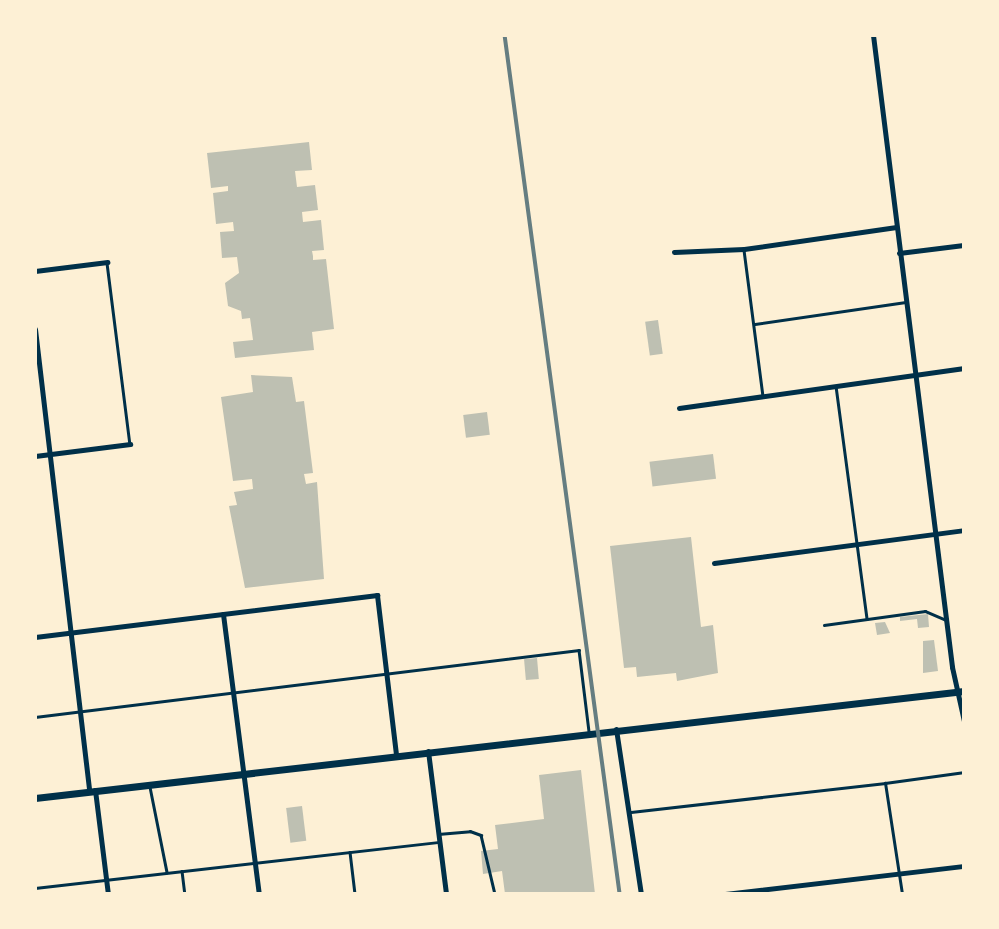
<!DOCTYPE html>
<style>
body{margin:0}
#map{position:relative;width:999px;height:929px;overflow:hidden;background:#fdf0d5;font-family:Poppins,sans-serif}
div>[style]{position:absolute}
.building>*{inset:0;background:#bec0b2;transform-origin:0 0}
.service>*{height:2.5px;margin:-1.25px;padding:0 1.25px;transform-origin:1.25px;border-radius:1.25px;background:#003049}
.minor>*{height:5px;margin:-2.5px;padding:0 2.5px;transform-origin:2.5px;border-radius:2.5px;background:#003049}
.secondary>*{height:7px;margin:-3.5px;padding:0 3.5px;transform-origin:3.5px;border-radius:3.5px;background:#003049}
.rail>*{height:3.5px;margin:-1.75px;padding:0 1.75px;transform-origin:1.75px;border-radius:1.75px;background:#657d81}
span{translate:-50% -50%;white-space:nowrap;text-align:center;line-height:1.15;-webkit-text-stroke:6px #fdf0d5;paint-order:stroke}
.frame{position:absolute;inset:0;border:37px solid #fdf0d5;pointer-events:none}
</style>
<div id="map">
<div class="building">
<div style="clip-path:polygon(309px 142px,312px 170px,295px 171px,297px 187px,315px 185px,318px 210px,302px 212px,303px 222px,321px 220px,324px 250px,312px 251px,313px 256px,313px 260px,326px 259px,334px 329px,312px 332px,314px 350px,235px 358px,233px 342px,253px 340px,250px 318px,242px 319px,241px 311px,228px 306px,225px 283px,239px 273px,237px 257px,222px 258px,220px 232px,234px 231px,233px 222px,216px 224px,213px 193px,228px 191px,228px 186px,211px 188px,207px 153px)"></div>
<div style="left:658px;top:320px;width:34px;height:13px;rotate:82deg"></div>
<div style="clip-path:polygon(251px 375px,292px 377px,296px 402px,304px 401px,313px 473px,304px 474px,306px 484px,317px 482px,324px 579px,245px 588px,229px 506px,237px 505px,234px 492px,253px 489px,252px 479px,233px 481px,221px 397px,253px 392px)"></div>
<div style="left:487px;top:412px;width:23px;height:24px;rotate:83deg"></div>
<div style="left:713px;top:454px;width:25px;height:64px;rotate:83deg"></div>
<div style="clip-path:polygon(691px 537px,701px 627px,713px 625px,718px 673px,677px 681px,676px 673px,637px 677px,636px 667px,624px 668px,610px 546px)"></div>
<div style="clip-path:polygon(928px 614px,929px 627px,918px 628px,917px 619px,900px 621px,900px 617px)"></div>
<div style="clip-path:polygon(885px 622px,890px 633px,877px 635px,875px 623px)"></div>
<div style="clip-path:polygon(934px 640px,938px 671px,923px 673px,923px 641px)"></div>
<div style="left:537px;top:658px;width:21px;height:13px;rotate:85deg"></div>
<div style="clip-path:polygon(581px 770px,595px 894px,505px 894px,502px 871px,483px 874px,481px 851px,498px 849px,495px 825px,544px 819px,539px 775px)"></div>
<div style="left:302px;top:806px;width:35px;height:16px;rotate:83deg"></div>
</div>
<div class="service">
<div style="left:744px;top:250px;width:147px;rotate:82.6deg"></div>
<div style="left:107px;top:263px;width:182px;rotate:82.8deg"></div>
<div style="left:755px;top:324px;width:152px;rotate:-8.3deg"></div>
<div style="left:836px;top:386px;width:235px;rotate:82.4deg"></div>
<div style="left:824px;top:625px;width:102px;rotate:-7.9deg"></div>
<div style="left:925px;top:611px;width:21px;rotate:23deg"></div>
<div style="left:35px;top:717px;width:548px;rotate:-7.02deg"></div>
<div style="left:579px;top:650px;width:82px;rotate:83deg"></div>
<div style="left:150px;top:787px;width:87px;rotate:78.7deg"></div>
<div style="left:631px;top:812px;width:256px;rotate:-6.5deg"></div>
<div style="left:438px;top:834px;width:32px;rotate:-5deg"></div>
<div style="left:470px;top:831px;width:12px;rotate:20deg"></div>
<div style="left:481px;top:835px;width:61px;rotate:76.7deg"></div>
<div style="left:350px;top:852px;width:42px;rotate:83.2deg"></div>
<div style="left:182px;top:871px;width:23px;rotate:83deg"></div>
<div style="left:35px;top:888px;width:407px;rotate:-6.5deg"></div>
<div style="left:902px;top:894px;width:112px;rotate:-98.7deg"></div>
<div style="left:885px;top:783px;width:80px;rotate:-7.9deg"></div>
</div>
<div class="minor">
<div style="left:873px;top:35px;width:637px;rotate:82.87deg"></div>
<div style="left:952px;top:667px;width:55px;rotate:77.5deg"></div>
<div style="left:674px;top:252px;width:70px;rotate:-2.5deg"></div>
<div style="left:744px;top:249px;width:154px;rotate:-8.2deg"></div>
<div style="left:899px;top:253px;width:65px;rotate:-7deg"></div>
<div style="left:35px;top:271px;width:73px;rotate:-7.1deg"></div>
<div style="left:35px;top:329px;width:465px;rotate:83.3deg"></div>
<div style="left:679px;top:408px;width:288px;rotate:-8deg"></div>
<div style="left:35px;top:456px;width:96px;rotate:-7.2deg"></div>
<div style="left:714px;top:563px;width:252px;rotate:-7.5deg"></div>
<div style="left:223px;top:614px;width:282px;rotate:82.7deg"></div>
<div style="left:35px;top:637px;width:345px;rotate:-7deg"></div>
<div style="left:377px;top:595px;width:160px;rotate:83.2deg"></div>
<div style="left:616px;top:729px;width:167px;rotate:81.4deg"></div>
<div style="left:428px;top:751px;width:144px;rotate:82.8deg"></div>
<div style="left:95px;top:790px;width:105px;rotate:82.9deg"></div>
<div style="left:725px;top:894px;width:241px;rotate:-6.7deg"></div>
</div>
<div class="secondary">
<div style="left:35px;top:798px;width:935px;rotate:-6.57deg"></div>
</div>
<div class="rail">
<div style="left:505px;top:35px;width:867px;rotate:82.37deg"></div>
</div>
<div class="frame"></div>
</div>
